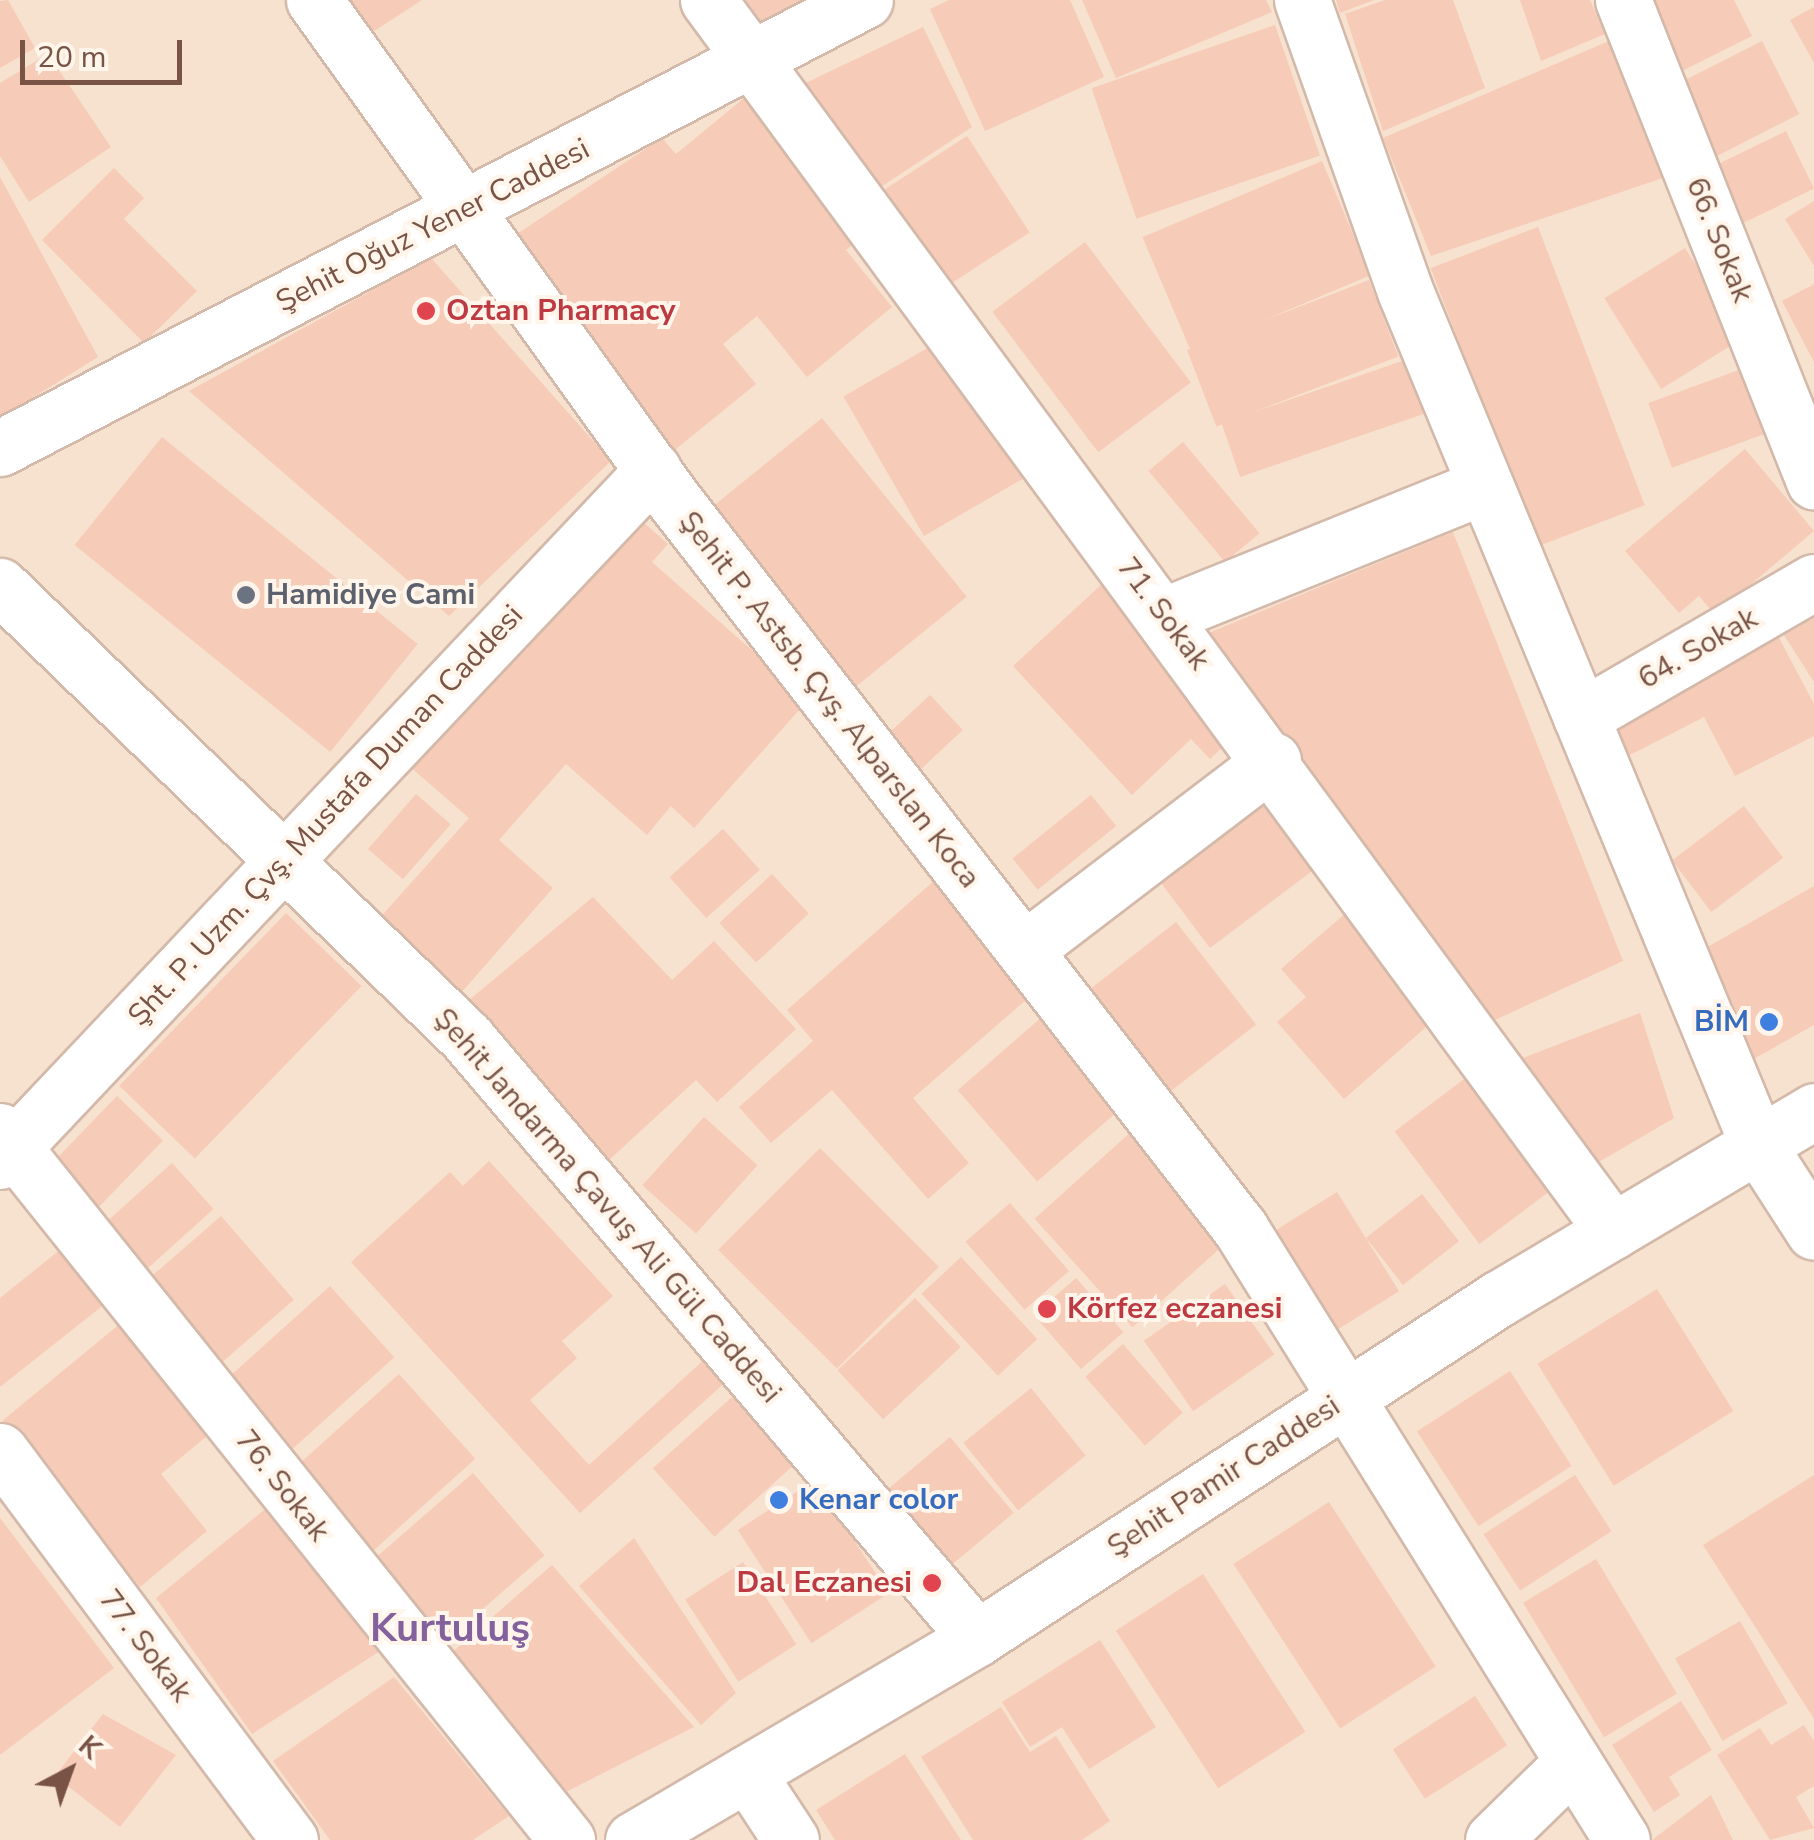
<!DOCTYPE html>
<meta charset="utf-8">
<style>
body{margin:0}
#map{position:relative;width:1814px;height:1840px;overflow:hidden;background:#fef1e2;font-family:"Nunito Sans",sans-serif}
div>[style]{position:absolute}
.residential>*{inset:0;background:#f7e2d0;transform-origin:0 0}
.building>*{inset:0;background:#f6cbb7;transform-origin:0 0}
.roads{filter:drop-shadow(2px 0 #d3b9aa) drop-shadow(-2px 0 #d3b9aa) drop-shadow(0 2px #d3b9aa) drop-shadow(0 -2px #d3b9aa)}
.minor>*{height:55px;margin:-27.5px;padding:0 27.5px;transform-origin:27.5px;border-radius:27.5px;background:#fff}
.dots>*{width:28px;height:28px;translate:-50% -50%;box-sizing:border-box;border:5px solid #fff5ea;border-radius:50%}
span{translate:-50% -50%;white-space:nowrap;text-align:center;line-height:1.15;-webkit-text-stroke:8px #fff5ea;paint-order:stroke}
.street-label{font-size:30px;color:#795446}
.health-label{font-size:30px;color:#be3a42;font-weight:700}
.left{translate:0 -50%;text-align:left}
.right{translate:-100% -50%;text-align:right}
.worship-label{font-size:30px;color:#5b616d;font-weight:700}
.shop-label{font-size:30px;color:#366cbe;font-weight:700}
.district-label{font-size:40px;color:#83619d;font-weight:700}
.north{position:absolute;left:20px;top:1720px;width:100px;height:100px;-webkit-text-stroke:8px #fff5ea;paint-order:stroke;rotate:41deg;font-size:28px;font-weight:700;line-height:40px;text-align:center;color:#795446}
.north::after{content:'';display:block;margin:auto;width:35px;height:45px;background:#795446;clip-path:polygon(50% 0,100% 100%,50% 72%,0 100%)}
.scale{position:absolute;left:20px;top:40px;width:162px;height:45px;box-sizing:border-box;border:5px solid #795446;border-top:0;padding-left:12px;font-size:30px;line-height:35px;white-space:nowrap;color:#795446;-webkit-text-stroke:8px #fff5ea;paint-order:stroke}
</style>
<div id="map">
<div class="residential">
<div style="left:0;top:0;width:1814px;height:1840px"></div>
</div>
<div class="building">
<div style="clip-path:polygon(8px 0,35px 48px,0 68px,0 1px)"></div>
<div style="clip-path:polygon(332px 0,422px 0,362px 39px)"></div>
<div style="clip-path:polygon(720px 0,814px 0,747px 43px)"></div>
<div style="clip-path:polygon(949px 0,1070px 0,1104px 77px,985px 131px,930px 9px)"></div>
<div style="clip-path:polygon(1082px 0,1266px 0,1272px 12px,1116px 78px)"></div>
<div style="clip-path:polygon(1336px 0,1374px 0,1340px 13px)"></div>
<div style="clip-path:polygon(1385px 0,1453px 0,1485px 88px,1383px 131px,1345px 14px)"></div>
<div style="clip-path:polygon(1520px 0,1590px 0,1605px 34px,1541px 61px)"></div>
<div style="clip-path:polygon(1644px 0,1734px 0,1752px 36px,1680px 72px)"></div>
<div style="clip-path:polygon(1814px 7px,1814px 63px,1790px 20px)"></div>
<div style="left:1275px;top:25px;width:138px;height:194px;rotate:71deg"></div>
<div style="clip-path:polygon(923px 27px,972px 127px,867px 196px,791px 90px)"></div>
<div style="clip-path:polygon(1609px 41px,1666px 177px,1431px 256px,1383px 138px)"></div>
<div style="left:1762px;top:41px;width:82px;height:96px;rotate:63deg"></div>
<div style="clip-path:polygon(48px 54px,111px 147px,29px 202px,0 156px,0 83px)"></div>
<div style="clip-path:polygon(749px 94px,866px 234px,846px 250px,892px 307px,807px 377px,757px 316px,723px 344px,756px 384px,666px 457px,508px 240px,662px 138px,676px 154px)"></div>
<div style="left:1786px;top:131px;width:64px;height:85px;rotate:64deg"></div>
<div style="left:967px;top:136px;width:115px;height:107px;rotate:57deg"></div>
<div style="left:1322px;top:161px;width:124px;height:195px;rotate:67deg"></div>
<div style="clip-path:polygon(114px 168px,144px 198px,124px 219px,197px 291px,144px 343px,42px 240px)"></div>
<div style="clip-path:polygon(0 177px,98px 357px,0 418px)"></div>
<div style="clip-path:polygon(1814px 201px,1814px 266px,1785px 219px)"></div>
<div style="left:1538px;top:227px;width:298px;height:115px;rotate:69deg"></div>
<div style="left:1085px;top:242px;width:176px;height:116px;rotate:53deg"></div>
<div style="left:1685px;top:248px;width:107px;height:95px;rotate:58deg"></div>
<div style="clip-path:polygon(431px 258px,611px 461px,449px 616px,189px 391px)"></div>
<div style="left:1369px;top:280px;width:82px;height:195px;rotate:69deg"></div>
<div style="clip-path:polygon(1814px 284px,1814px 362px,1782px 301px)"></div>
<div style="left:943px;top:339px;width:161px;height:115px;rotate:60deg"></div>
<div style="left:1405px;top:360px;width:57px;height:194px;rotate:71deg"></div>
<div style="left:1747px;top:367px;width:69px;height:105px;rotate:70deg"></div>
<div style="left:822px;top:418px;width:230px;height:150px;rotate:51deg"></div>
<div style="left:162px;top:437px;width:329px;height:139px;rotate:39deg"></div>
<div style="left:1183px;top:442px;width:119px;height:45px;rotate:50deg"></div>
<div style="clip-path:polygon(1745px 449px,1814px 531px,1715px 615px,1699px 596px,1679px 613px,1625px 551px)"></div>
<div style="clip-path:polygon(633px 513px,668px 544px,652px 562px,808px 700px,694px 828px,671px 806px,647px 835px,566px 764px,499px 840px,553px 888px,460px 994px,377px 921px,469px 818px,408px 765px)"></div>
<div style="clip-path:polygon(1453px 532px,1623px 961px,1484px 1025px,1206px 634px)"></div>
<div style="clip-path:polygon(1102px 584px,1238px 733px,1210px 759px,1191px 739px,1132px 795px,1013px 666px)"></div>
<div style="clip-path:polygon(1814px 611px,1814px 682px,1782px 632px)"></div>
<div style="clip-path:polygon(1777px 634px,1814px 704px,1814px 736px,1735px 776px,1704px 717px,1628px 756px,1609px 719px)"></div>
<div style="left:930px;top:695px;width:48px;height:57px;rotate:47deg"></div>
<div style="left:1267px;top:781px;width:99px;height:146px;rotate:53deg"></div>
<div style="left:416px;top:794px;width:46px;height:73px;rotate:41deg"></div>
<div style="left:1091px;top:795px;width:40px;height:101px;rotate:51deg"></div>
<div style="left:1744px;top:806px;width:65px;height:90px;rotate:53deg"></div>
<div style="left:723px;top:829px;width:55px;height:72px;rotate:48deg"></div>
<div style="left:772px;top:874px;width:54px;height:72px;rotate:47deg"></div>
<div style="clip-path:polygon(935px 880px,1034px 993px,913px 1098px,969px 1163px,928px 1199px,832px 1090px,771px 1143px,739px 1107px,813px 1041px,787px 1010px)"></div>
<div style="clip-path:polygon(1814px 886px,1814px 1025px,1750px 1061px,1690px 957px)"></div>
<div style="clip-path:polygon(593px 897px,672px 980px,714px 941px,796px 1029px,717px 1102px,696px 1080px,608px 1161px,463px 1005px)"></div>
<div style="clip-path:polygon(1347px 912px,1442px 1013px,1344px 1099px,1277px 1022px,1306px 997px,1281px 969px)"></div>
<div style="left:286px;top:913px;width:105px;height:240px;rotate:44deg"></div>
<div style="left:1176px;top:922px;width:130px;height:121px;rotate:52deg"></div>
<div style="clip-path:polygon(1640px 1013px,1674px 1118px,1587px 1169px,1520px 1059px)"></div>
<div style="left:1043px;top:1016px;width:121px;height:113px;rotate:49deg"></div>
<div style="left:1480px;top:1067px;width:141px;height:107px;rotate:53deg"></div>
<div style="left:117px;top:1096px;width:64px;height:97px;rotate:44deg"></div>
<div style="left:704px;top:1117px;width:72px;height:92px;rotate:42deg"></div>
<div style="left:1132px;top:1131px;width:146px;height:131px;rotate:48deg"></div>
<div style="left:820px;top:1148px;width:168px;height:144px;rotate:45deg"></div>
<div style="clip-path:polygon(489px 1161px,613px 1296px,562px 1341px,577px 1358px,530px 1400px,589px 1465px,708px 1356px,729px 1379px,580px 1513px,351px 1262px,450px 1172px,463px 1186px)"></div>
<div style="left:172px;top:1163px;width:62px;height:101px;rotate:48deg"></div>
<div style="left:1337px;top:1192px;width:117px;height:95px;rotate:58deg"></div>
<div style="left:1422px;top:1194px;width:60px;height:71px;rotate:52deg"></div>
<div style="left:1010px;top:1203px;width:90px;height:59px;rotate:49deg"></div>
<div style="left:221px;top:1216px;width:111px;height:108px;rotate:49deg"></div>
<div style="clip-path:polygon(76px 1237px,120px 1292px,0 1387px,0 1298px)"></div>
<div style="left:961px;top:1257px;width:112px;height:54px;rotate:47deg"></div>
<div style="left:1076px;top:1278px;width:72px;height:56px;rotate:49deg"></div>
<div style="left:1225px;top:1284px;width:86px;height:99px;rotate:55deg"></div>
<div style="left:330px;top:1286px;width:96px;height:147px;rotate:48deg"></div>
<div style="left:1657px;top:1289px;width:144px;height:141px;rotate:58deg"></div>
<div style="left:915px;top:1298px;width:67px;height:106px;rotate:47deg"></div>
<div style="clip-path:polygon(127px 1318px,218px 1427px,161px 1474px,207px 1531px,140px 1587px,2px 1421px)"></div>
<div style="left:1123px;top:1344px;width:91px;height:50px;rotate:49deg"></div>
<div style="left:1510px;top:1371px;width:113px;height:111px;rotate:57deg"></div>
<div style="left:399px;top:1374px;width:114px;height:146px;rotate:48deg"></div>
<div style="left:742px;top:1388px;width:92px;height:120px;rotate:48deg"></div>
<div style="left:1031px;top:1388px;width:87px;height:87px;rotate:51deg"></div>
<div style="left:950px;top:1437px;width:99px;height:80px;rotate:50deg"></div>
<div style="left:473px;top:1473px;width:109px;height:139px;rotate:49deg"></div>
<div style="left:1575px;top:1475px;width:67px;height:109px;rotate:57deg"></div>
<div style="clip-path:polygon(1814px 1475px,1814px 1719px,1703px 1545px)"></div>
<div style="left:815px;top:1480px;width:135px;height:92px;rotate:57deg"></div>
<div style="left:1329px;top:1502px;width:196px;height:114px;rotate:57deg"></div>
<div style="clip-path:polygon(269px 1506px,389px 1645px,252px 1734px,156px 1598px)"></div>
<div style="clip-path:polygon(0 1518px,114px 1668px,0 1755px)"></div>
<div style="clip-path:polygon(634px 1538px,736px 1693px,701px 1725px,579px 1586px)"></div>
<div style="left:1596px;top:1559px;width:157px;height:85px;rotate:59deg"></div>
<div style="left:743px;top:1562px;width:98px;height:69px;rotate:57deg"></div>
<div style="clip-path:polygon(552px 1565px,694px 1727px,558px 1796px,440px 1663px)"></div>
<div style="left:1203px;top:1574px;width:188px;height:104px;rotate:57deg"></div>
<div style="left:1740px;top:1621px;width:95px;height:75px;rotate:60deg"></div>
<div style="clip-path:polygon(1100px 1640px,1156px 1727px,1089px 1769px,1062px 1727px,1030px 1747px,1002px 1702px)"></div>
<div style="clip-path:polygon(394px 1677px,509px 1816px,473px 1840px,330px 1840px,273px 1761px)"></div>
<div style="left:1475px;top:1696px;width:59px;height:98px;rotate:57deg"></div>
<div style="clip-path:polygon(1681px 1701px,1712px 1750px,1669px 1777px,1680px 1795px,1654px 1812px,1612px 1745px)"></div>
<div style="clip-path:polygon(1001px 1707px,1030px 1752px,1056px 1736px,1110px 1821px,1082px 1840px,973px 1840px,921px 1757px)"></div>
<div style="clip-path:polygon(103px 1714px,176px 1755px,120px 1827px,55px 1776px)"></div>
<div style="clip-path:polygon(1804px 1725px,1814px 1741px,1814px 1786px,1796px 1797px,1814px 1828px,1770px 1840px,1717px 1755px,1760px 1728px,1771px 1745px)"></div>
<div style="clip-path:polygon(905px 1754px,961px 1840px,835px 1840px,816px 1810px)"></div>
<div style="clip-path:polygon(1711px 1795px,1733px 1840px,1652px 1840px)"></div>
</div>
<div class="roads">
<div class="minor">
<div style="left:314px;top:0;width:615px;rotate:54.27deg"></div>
<div style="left:673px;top:499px;width:924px;rotate:52.13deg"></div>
<div style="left:1240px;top:1228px;width:721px;rotate:58.03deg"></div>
<div style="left:708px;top:0;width:1528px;rotate:53.68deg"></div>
<div style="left:1302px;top:0;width:309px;rotate:70.5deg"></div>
<div style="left:1405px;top:291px;width:924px;rotate:67.54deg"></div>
<div style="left:1758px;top:1145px;width:103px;rotate:57.2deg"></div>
<div style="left:1623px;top:0;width:518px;rotate:68.34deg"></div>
<div style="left:0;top:448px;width:974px;rotate:-27.38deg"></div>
<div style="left:0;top:586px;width:649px;rotate:44.06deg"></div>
<div style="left:466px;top:1037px;width:789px;rotate:49.63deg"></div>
<div style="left:1165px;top:615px;width:345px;rotate:-22deg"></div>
<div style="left:1581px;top:717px;width:269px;rotate:-30.1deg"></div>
<div style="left:1024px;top:950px;width:313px;rotate:-37.3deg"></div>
<div style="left:0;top:1131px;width:908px;rotate:51.35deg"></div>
<div style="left:0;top:1161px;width:951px;rotate:-46.62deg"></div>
<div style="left:0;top:1451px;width:485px;rotate:53.3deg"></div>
<div style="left:747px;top:1773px;width:80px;rotate:56.7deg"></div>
<div style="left:633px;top:1840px;width:399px;rotate:-30.4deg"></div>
<div style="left:977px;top:1638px;width:622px;rotate:-33.05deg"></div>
<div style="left:1498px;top:1299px;width:368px;rotate:-30.7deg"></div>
<div style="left:1493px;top:1840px;width:112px;rotate:-44.3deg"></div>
</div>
</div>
<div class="dots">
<div style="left:426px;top:311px;background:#e0444e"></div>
<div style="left:246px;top:595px;background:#6b7280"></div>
<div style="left:1769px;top:1022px;background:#3f7fe0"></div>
<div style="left:1047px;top:1309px;background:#e0444e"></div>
<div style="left:779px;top:1500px;background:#3f7fe0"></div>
<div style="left:932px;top:1583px;background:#e0444e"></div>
</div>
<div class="street-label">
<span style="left:433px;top:226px;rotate:-27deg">Şehit Oğuz Yener Caddesi</span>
<span style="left:1719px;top:240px;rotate:68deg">66. Sokak</span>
<span style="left:1163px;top:614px;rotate:53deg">71. Sokak</span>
<span style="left:1698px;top:649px;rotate:-30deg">64. Sokak</span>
<span style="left:829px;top:700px;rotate:52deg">Şehit P. Astsb. Çvş. Alparslan Koca</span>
<span style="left:326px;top:816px;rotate:-47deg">Şht. P. Uzm. Çvş. Mustafa Duman Caddesi</span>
<span style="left:607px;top:1206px;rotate:49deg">Şehit Jandarma Çavuş Ali Gül Caddesi</span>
<span style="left:1224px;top:1477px;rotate:-33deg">Şehit Pamir Caddesi</span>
<span style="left:282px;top:1486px;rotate:52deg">76. Sokak</span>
<span style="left:145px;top:1646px;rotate:53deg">77. Sokak</span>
</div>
<div class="health-label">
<span class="left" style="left:446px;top:311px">Oztan Pharmacy</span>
<span class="left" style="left:1067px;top:1309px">Körfez eczanesi</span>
<span class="right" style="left:912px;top:1583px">Dal Eczanesi</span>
</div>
<div class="worship-label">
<span class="left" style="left:266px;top:595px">Hamidiye Cami</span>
</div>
<div class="shop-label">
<span class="right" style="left:1749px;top:1022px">BİM</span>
<span class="left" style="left:799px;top:1500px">Kenar color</span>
</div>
<div class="district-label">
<span style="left:450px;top:1628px">Kurtuluş</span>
</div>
<div class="north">K</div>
<div class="scale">20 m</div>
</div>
